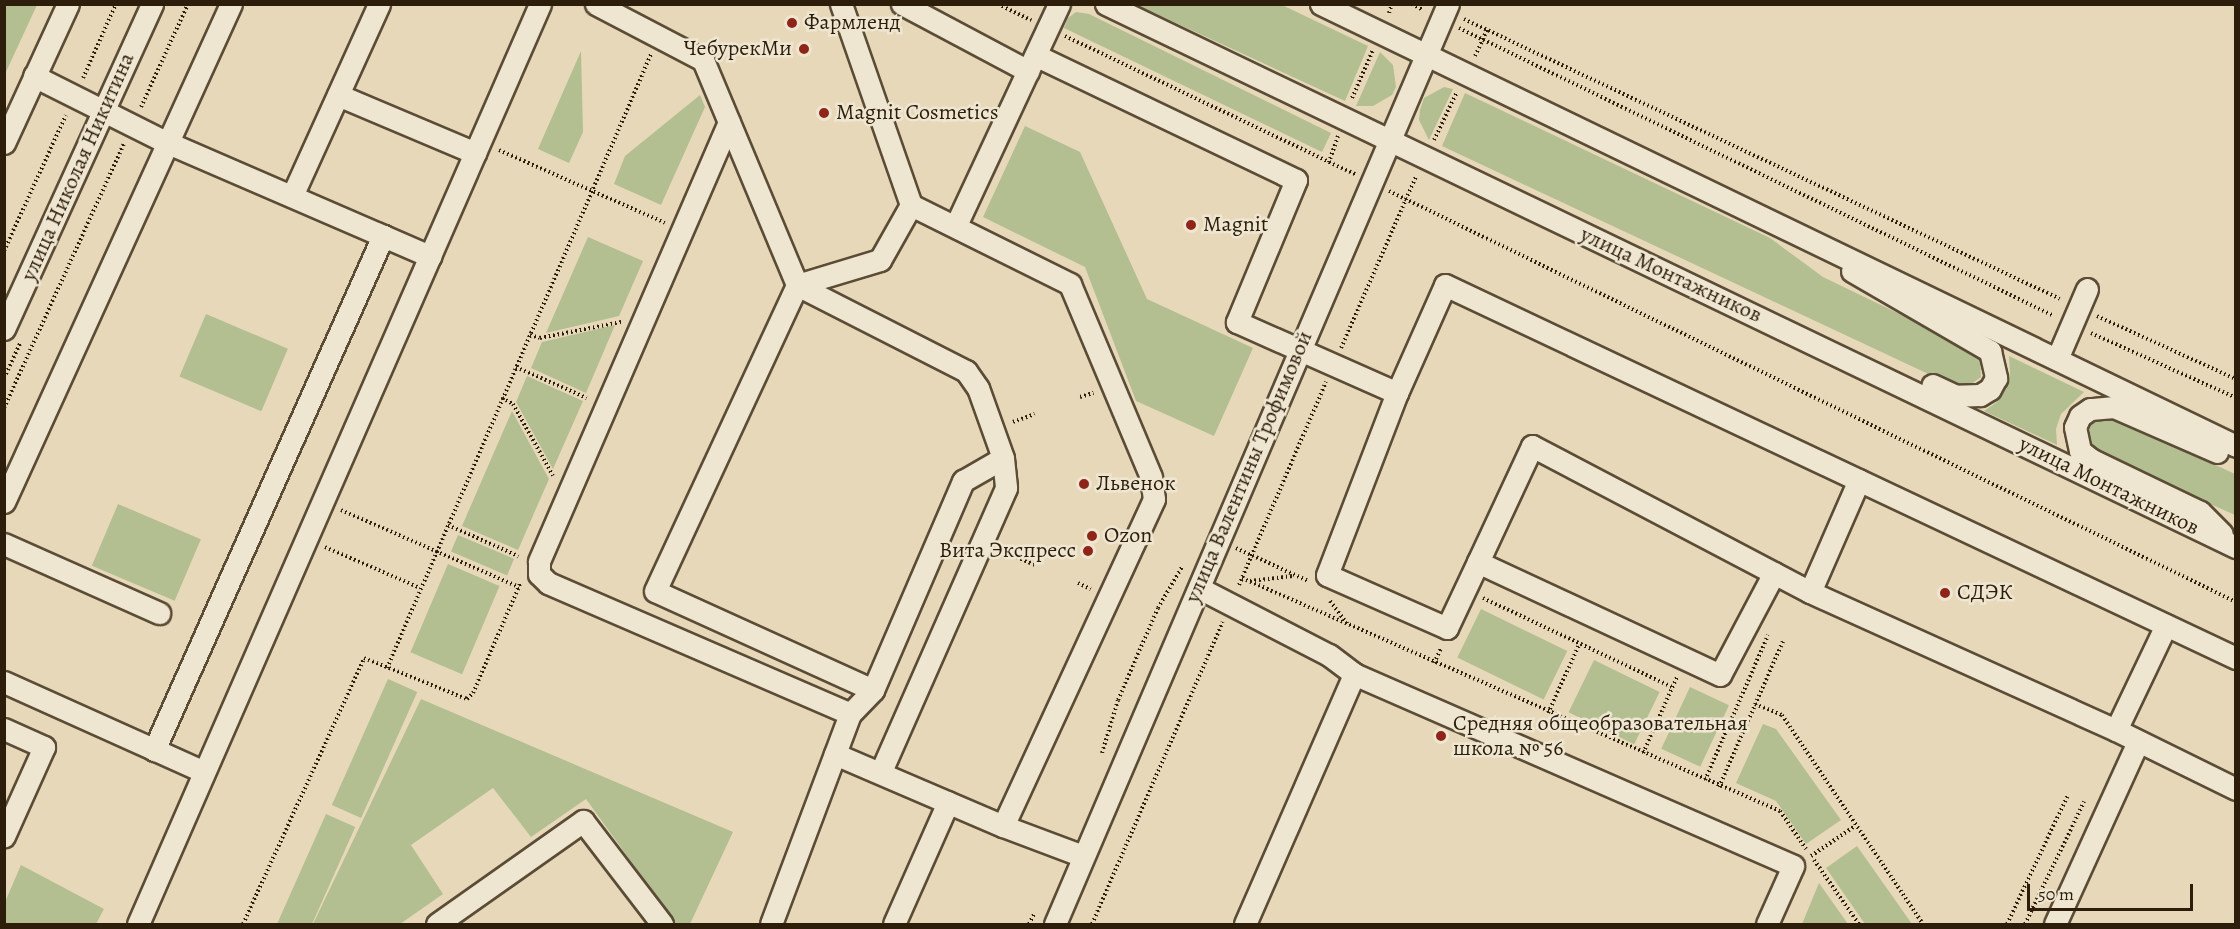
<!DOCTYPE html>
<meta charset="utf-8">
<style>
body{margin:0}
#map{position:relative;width:2240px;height:929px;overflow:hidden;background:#e7d8b9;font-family:Alegreya,serif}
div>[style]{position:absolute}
.green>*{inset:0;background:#b3bf91;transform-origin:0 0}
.path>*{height:4px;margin-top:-2px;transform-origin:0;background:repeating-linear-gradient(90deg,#2c1e0b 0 1.5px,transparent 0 4.5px)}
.roads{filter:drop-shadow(2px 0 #5b4c36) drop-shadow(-2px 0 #5b4c36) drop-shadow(0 2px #5b4c36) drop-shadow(0 -2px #5b4c36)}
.minor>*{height:21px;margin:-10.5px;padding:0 10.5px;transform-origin:10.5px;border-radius:10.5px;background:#efe6d2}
.dots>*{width:16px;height:16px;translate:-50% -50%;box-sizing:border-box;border:3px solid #efe6d2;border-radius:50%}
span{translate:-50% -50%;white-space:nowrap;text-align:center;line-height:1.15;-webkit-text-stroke:5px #efe6d2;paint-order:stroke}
.poi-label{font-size:22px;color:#2c1e0b}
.left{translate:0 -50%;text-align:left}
.right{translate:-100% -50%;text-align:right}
.street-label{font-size:22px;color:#2c1e0b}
.frame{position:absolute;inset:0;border:6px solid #2c1e0b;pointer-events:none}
.scale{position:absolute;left:2027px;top:884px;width:166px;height:27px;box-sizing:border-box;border:3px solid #2c1e0b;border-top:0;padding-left:8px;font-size:18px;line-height:21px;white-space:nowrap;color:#2c1e0b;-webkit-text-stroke:4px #efe6d2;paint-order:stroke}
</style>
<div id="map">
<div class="green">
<div style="clip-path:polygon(5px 4px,37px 5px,5px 74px,4px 5px)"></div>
<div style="clip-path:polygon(1137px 5px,1282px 5px,1368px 46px,1345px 101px)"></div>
<div style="clip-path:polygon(1076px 12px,1089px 14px,1331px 133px,1322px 152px,1064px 28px,1068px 18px)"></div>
<div style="clip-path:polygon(581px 51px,583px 132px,569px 163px,538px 149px)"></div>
<div style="clip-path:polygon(1380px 52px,1393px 65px,1396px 87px,1392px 95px,1373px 106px,1356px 106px)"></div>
<div style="clip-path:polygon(1444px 87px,1453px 89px,1429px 140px,1419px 120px,1420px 110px,1424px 98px)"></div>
<div style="clip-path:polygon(1465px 93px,1770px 238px,1823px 277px,1972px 349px,1980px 356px,1981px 377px,1967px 387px,1954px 386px,1442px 146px)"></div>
<div style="clip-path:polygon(700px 95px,705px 107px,661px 205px,614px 184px,625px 156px)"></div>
<div style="clip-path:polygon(1025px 126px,1080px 152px,1147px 299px,1253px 348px,1214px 436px,1136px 401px,1085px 267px,983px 217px)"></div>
<div style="clip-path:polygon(588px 237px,643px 261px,619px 316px,546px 333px)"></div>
<div style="left:206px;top:314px;width:89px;height:68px;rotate:23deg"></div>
<div style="clip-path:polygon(615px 325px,586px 393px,531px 368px,542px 342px)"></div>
<div style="clip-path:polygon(2009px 356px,2084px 392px,2061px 414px,2056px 429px,2057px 445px,1984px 411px,1997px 402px,2005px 389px,2010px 374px)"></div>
<div style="clip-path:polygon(527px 376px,583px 401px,553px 469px,516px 402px)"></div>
<div style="clip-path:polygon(512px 411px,549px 479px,518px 550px,462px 526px)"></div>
<div style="clip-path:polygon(2109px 415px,2235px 474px,2235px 515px,2095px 453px,2086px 444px,2085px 424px,2091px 419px)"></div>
<div style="left:118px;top:504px;width:90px;height:67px;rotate:23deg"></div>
<div style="left:458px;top:535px;width:61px;height:18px;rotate:23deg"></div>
<div style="left:448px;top:564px;width:56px;height:96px;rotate:23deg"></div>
<div style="left:1481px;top:609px;width:96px;height:54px;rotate:26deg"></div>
<div style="left:1594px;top:660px;width:73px;height:58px;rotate:26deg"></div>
<div style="left:388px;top:679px;width:32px;height:138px;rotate:24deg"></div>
<div style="left:1690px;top:687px;width:43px;height:68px;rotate:25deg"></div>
<div style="clip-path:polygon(421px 699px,733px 832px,690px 924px,676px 924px,586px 799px,531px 837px,493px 788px,411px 845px,443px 894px,400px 924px,313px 924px)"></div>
<div style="clip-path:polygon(1763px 724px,1776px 729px,1841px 820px,1806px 844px,1776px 801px,1736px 783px)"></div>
<div style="left:326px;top:814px;width:32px;height:121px;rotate:24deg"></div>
<div style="clip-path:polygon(1857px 846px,1912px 924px,1865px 924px,1826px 868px)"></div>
<div style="clip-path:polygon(21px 865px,104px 909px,96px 924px,5px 924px,5px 902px)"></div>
<div style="clip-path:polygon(1819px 883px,1848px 924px,1802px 924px)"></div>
</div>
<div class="path">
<div style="left:998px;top:4px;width:37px;rotate:26deg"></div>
<div style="left:1412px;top:4px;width:13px;rotate:29deg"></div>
<div style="left:1389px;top:13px;width:9px;rotate:-72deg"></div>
<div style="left:1464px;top:19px;width:658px;rotate:25.16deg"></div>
<div style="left:1459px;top:28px;width:661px;rotate:25.83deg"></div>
<div style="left:1065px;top:36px;width:293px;rotate:25.5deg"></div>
<div style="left:1475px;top:56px;width:29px;rotate:-65deg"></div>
<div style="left:83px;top:78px;width:81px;rotate:-66deg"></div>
<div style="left:1352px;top:98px;width:52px;rotate:-66.4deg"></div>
<div style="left:141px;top:107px;width:113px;rotate:-65.5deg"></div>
<div style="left:1338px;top:136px;width:28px;rotate:109deg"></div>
<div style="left:1329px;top:162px;width:29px;rotate:25deg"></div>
<div style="left:1434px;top:140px;width:53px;rotate:-64.4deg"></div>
<div style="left:499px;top:150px;width:181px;rotate:23.7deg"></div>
<div style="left:1389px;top:191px;width:941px;rotate:25.88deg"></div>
<div style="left:4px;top:251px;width:149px;rotate:-65.5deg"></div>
<div style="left:2097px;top:316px;width:153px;rotate:24.4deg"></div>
<div style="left:2091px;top:333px;width:159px;rotate:24.1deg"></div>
<div style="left:530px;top:335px;width:10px;rotate:17deg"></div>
<div style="left:540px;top:338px;width:83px;rotate:-11.2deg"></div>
<div style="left:1341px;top:348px;width:188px;rotate:-66.4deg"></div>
<div style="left:516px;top:367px;width:77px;rotate:23.6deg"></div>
<div style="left:4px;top:378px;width:38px;rotate:-65deg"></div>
<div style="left:1080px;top:397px;width:14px;rotate:-17deg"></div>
<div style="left:502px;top:398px;width:13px;rotate:29deg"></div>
<div style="left:513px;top:404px;width:82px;rotate:60.9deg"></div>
<div style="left:4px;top:408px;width:290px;rotate:-65.6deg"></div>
<div style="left:1013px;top:422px;width:23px;rotate:-20deg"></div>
<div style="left:341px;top:510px;width:194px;rotate:23.4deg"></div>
<div style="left:448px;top:525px;width:77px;rotate:23.9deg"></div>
<div style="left:325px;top:547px;width:103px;rotate:23.3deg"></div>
<div style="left:1236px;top:548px;width:79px;rotate:24.6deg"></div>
<div style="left:1000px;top:550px;width:38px;rotate:23deg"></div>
<div style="left:1242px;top:578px;width:586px;rotate:23.42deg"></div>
<div style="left:1780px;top:811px;width:46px;rotate:55.6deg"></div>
<div style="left:1250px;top:581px;width:43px;rotate:-6.6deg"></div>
<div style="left:1078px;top:583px;width:14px;rotate:25deg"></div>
<div style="left:1239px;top:585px;width:221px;rotate:-66.8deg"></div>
<div style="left:1483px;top:598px;width:209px;rotate:25.2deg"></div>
<div style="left:1330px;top:601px;width:31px;rotate:53deg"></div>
<div style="left:1434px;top:663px;width:17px;rotate:-65deg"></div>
<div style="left:387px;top:668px;width:668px;rotate:-66.73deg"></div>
<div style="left:1755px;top:704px;width:29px;rotate:22deg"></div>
<div style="left:1782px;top:715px;width:252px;rotate:56deg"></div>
<div style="left:1548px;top:713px;width:75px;rotate:-65.5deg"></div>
<div style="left:1102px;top:753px;width:55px;rotate:-73.2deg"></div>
<div style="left:1118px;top:700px;width:100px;rotate:-66.5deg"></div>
<div style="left:1158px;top:608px;width:48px;rotate:-59.7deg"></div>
<div style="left:1643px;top:753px;width:83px;rotate:-65.9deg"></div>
<div style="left:1705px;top:780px;width:158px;rotate:-66.5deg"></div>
<div style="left:1719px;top:787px;width:159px;rotate:-66.3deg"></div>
<div style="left:1811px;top:856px;width:53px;rotate:-34.3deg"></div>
<div style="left:1814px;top:860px;width:78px;rotate:54.9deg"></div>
<div style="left:243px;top:924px;width:292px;rotate:-65.5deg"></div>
<div style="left:364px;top:658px;width:111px;rotate:21.7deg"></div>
<div style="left:467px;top:699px;width:8px;rotate:-45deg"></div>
<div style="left:473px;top:693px;width:119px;rotate:-66.7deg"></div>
<div style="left:1029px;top:924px;width:11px;rotate:-63deg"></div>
<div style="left:1092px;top:924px;width:329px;rotate:-66.6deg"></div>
<div style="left:2007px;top:924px;width:143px;rotate:-64.7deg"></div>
<div style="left:2025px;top:924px;width:136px;rotate:-64.2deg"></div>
</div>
<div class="roads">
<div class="minor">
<div style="left:596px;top:4px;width:121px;rotate:27.6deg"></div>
<div style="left:703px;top:60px;width:244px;rotate:67.3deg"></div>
<div style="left:797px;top:285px;width:190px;rotate:27deg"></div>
<div style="left:966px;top:371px;width:21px;rotate:55deg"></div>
<div style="left:978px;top:388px;width:74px;rotate:70.3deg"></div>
<div style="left:1003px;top:458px;width:30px;rotate:84deg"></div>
<div style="left:1006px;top:488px;width:310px;rotate:113.8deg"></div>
<div style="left:902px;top:4px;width:143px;rotate:28deg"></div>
<div style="left:1106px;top:4px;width:1254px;rotate:25.67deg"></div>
<div style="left:1321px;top:4px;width:1016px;rotate:25.78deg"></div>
<div style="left:1037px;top:56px;width:287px;rotate:25.6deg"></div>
<div style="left:1296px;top:180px;width:154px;rotate:112.6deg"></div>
<div style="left:1237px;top:322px;width:175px;rotate:23.9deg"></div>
<div style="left:34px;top:76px;width:148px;rotate:26.6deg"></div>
<div style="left:166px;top:142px;width:288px;rotate:23.4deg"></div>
<div style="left:430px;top:256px;width:729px;rotate:113.61deg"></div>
<div style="left:338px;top:95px;width:149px;rotate:22.9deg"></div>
<div style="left:729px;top:122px;width:479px;rotate:113.4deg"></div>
<div style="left:539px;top:562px;width:12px;rotate:90deg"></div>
<div style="left:539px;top:574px;width:13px;rotate:45deg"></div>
<div style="left:548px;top:583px;width:329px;rotate:23.4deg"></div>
<div style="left:4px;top:143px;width:153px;rotate:-65.3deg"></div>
<div style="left:292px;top:196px;width:211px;rotate:-65.6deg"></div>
<div style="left:956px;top:225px;width:244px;rotate:-65deg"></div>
<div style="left:430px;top:256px;width:275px;rotate:-66.4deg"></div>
<div style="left:1852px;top:271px;width:160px;rotate:30.1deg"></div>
<div style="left:1990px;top:351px;width:28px;rotate:77deg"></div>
<div style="left:1996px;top:378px;width:13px;rotate:119deg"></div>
<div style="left:1990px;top:389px;width:12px;rotate:149deg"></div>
<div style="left:1980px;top:395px;width:24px;rotate:178deg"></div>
<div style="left:1956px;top:396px;width:26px;rotate:-155deg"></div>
<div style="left:4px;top:329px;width:357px;rotate:-65.5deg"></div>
<div style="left:2057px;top:359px;width:76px;rotate:-66.8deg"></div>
<div style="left:2217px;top:452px;width:112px;rotate:-156.4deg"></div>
<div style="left:2114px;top:407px;width:24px;rotate:175deg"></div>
<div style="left:2090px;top:409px;width:12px;rotate:145deg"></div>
<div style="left:2080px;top:416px;width:12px;rotate:114deg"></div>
<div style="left:2075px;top:427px;width:25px;rotate:78deg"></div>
<div style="left:2080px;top:451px;width:15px;rotate:37deg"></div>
<div style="left:2092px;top:460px;width:120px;rotate:25.7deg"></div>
<div style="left:2200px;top:512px;width:31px;rotate:45deg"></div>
<div style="left:4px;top:502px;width:547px;rotate:-65.5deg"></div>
<div style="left:4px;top:544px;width:170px;rotate:24deg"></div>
<div style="left:1478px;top:562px;width:73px;rotate:115.2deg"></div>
<div style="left:1447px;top:628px;width:131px;rotate:-156.2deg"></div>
<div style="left:1327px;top:575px;width:195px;rotate:-69deg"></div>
<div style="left:1397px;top:393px;width:118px;rotate:-66deg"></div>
<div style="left:1445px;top:285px;width:875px;rotate:25.25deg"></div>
<div style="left:1774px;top:573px;width:115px;rotate:117.9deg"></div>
<div style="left:1720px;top:675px;width:267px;rotate:-155deg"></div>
<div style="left:1478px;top:562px;width:128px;rotate:-65deg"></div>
<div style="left:1532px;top:446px;width:314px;rotate:27.7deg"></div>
<div style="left:1810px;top:592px;width:336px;rotate:24.3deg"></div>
<div style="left:2116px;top:730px;width:134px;rotate:26.2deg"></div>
<div style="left:1199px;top:588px;width:146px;rotate:27.3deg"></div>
<div style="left:1329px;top:655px;width:31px;rotate:37deg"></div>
<div style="left:1810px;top:592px;width:122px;rotate:-66.4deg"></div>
<div style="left:4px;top:682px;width:219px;rotate:24.2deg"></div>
<div style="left:873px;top:690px;width:239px;rotate:-155.6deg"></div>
<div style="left:655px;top:591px;width:337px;rotate:-65.1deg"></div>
<div style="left:797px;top:285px;width:87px;rotate:-16.8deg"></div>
<div style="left:880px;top:260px;width:63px;rotate:-60.6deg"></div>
<div style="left:4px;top:729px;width:44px;rotate:24.2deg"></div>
<div style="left:44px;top:747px;width:98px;rotate:114.2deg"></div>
<div style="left:2116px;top:730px;width:116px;rotate:-64.5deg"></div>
<div style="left:154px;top:750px;width:563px;rotate:-65.99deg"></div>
<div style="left:835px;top:754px;width:183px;rotate:23.2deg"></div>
<div style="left:1003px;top:826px;width:360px;rotate:-65.2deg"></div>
<div style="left:1154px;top:499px;width:22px;rotate:-98deg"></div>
<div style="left:1151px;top:477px;width:209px;rotate:-112.8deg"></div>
<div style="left:1070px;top:284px;width:178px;rotate:-153.6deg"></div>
<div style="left:911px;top:205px;width:213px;rotate:-109.2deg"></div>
<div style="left:1003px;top:826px;width:85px;rotate:20.6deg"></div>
<div style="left:437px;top:924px;width:179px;rotate:-35.2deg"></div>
<div style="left:583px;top:821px;width:130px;rotate:52.5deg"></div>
<div style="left:771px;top:924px;width:224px;rotate:-69.4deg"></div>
<div style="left:850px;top:714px;width:33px;rotate:-46deg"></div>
<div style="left:873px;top:690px;width:228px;rotate:-66.7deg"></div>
<div style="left:963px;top:481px;width:46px;rotate:-29.9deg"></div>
<div style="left:894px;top:924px;width:133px;rotate:-66.1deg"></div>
<div style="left:1055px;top:924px;width:1000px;rotate:-66.87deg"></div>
<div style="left:1245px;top:924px;width:273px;rotate:-66.4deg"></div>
<div style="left:1354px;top:674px;width:479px;rotate:23.6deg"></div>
<div style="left:1793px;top:866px;width:64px;rotate:114.1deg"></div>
<div style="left:2055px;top:924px;width:200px;rotate:-65.5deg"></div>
</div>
</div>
<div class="dots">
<div style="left:792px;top:23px;background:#8f2418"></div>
<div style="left:804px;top:49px;background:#8f2418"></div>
<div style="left:824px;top:113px;background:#8f2418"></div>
<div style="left:1191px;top:225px;background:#8f2418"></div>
<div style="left:1084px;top:484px;background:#8f2418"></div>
<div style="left:1092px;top:536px;background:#8f2418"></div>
<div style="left:1088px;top:551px;background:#8f2418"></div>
<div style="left:1945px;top:593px;background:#8f2418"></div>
<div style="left:1441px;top:736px;background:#8f2418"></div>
</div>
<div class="poi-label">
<span class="left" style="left:804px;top:23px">Фармленд</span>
<span class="right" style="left:792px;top:49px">ЧебурекМи</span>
<span class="left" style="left:836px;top:113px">Magnit Cosmetics</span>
<span class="left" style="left:1203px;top:225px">Magnit</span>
<span class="left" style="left:1096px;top:484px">Львенок</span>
<span class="left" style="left:1104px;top:536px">Ozon</span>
<span class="right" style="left:1076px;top:551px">Вита Экспресс</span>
<span class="left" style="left:1957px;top:593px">СДЭК</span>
<span class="left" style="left:1453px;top:736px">Средняя общеобразовательная<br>школа № 56</span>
</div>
<div class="street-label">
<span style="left:78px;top:167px;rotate:-66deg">улица Николая Никитина</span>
<span style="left:1671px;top:275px;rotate:25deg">улица Монтажников</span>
<span style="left:1249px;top:467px;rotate:-67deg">улица Валентины Трофимовой</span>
<span style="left:2109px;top:486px;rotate:26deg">улица Монтажников</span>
</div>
<div class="frame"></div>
<div class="scale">50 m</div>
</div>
